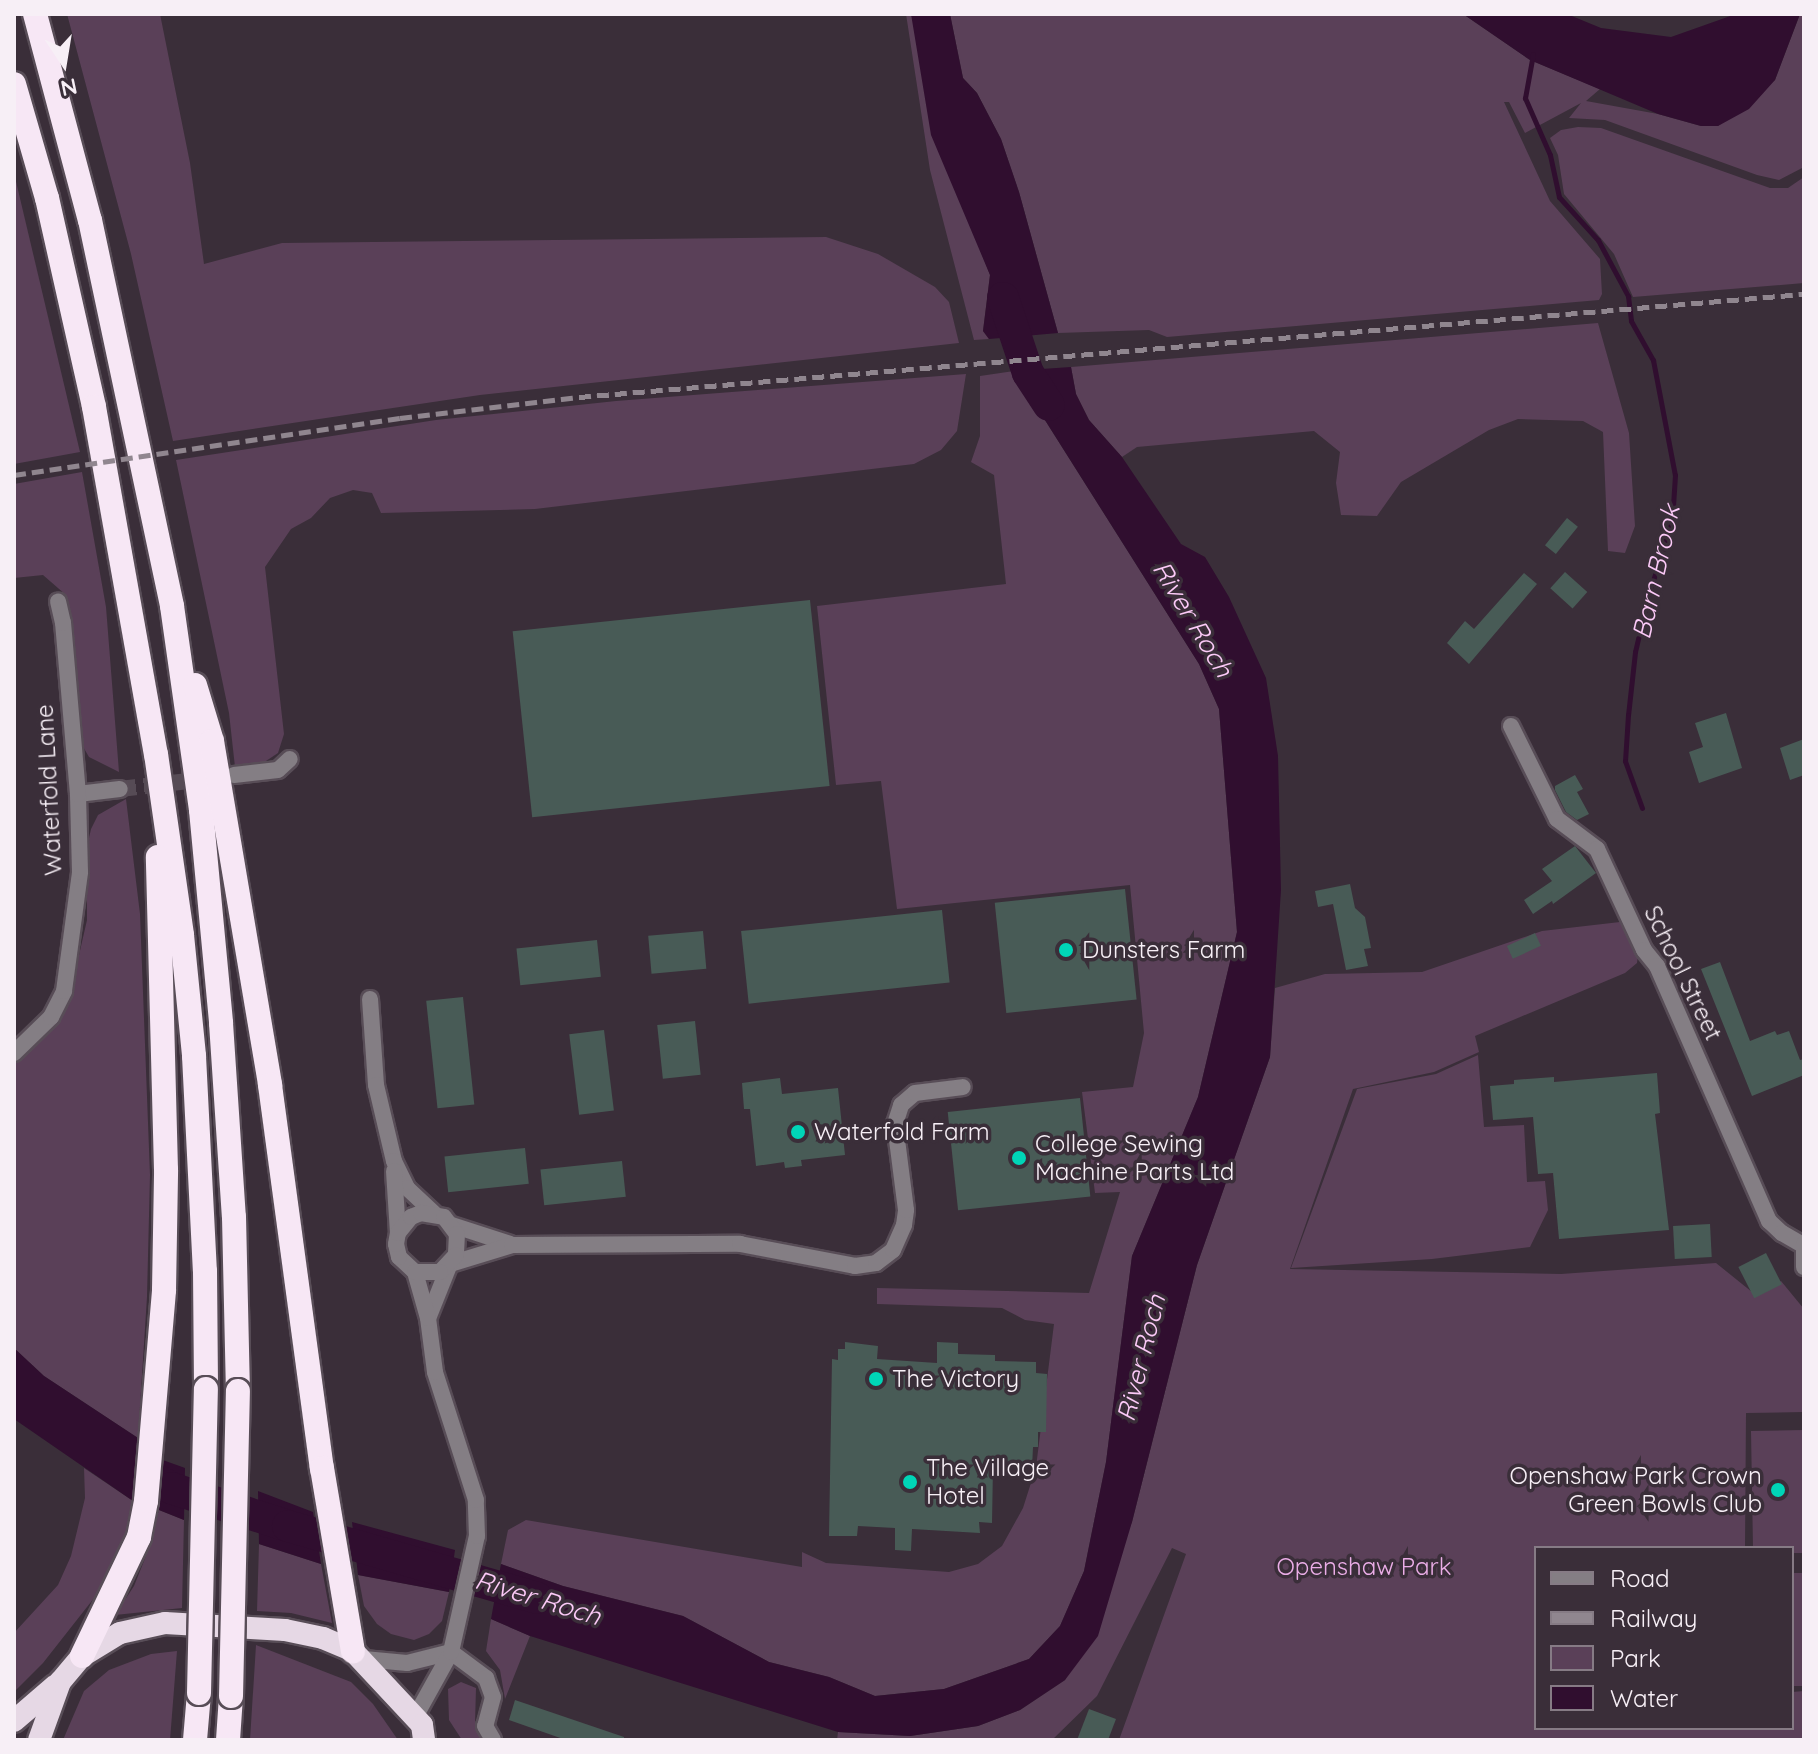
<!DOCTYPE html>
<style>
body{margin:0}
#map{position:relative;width:1818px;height:1754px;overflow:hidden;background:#3a2e39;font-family:Quicksand,sans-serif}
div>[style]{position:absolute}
.green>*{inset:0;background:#5a4058;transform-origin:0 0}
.water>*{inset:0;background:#300e2f}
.stream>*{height:5px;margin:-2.5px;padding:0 2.5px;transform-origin:2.5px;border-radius:2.5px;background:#300e2f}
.river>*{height:32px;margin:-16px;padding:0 16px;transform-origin:16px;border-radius:16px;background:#300e2f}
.building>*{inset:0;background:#485b56;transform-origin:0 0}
.minor-tunnel>*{height:16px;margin-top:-8px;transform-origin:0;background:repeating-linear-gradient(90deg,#564b55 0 16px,transparent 0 24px)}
.roads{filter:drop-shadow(2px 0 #584d57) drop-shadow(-2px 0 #584d57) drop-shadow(0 2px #584d57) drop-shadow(0 -2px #584d57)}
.minor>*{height:16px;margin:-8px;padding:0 8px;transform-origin:8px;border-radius:8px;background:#847e84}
.trunk>*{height:22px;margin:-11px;padding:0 11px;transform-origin:11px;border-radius:11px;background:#e6d8e5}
.motorway>*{height:24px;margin:-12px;padding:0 12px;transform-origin:12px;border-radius:12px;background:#f7e7f5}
.rail>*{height:5px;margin-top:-2.5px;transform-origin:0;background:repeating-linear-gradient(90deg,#90868f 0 12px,transparent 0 18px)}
.bridges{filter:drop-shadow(2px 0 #584d57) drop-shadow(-2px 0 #584d57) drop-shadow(0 2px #584d57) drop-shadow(0 -2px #584d57)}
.motorway-bridge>*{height:24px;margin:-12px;padding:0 12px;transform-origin:12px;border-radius:12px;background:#f7e7f5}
.dots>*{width:22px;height:22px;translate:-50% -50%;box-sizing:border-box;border:4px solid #3a2e39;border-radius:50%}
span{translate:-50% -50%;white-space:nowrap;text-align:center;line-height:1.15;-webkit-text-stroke:7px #3a2e39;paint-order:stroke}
.street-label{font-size:24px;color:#f7eff6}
.poi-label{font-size:24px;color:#f7eff6}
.left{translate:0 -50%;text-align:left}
.right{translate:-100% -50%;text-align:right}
.park-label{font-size:24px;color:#ebade7}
.water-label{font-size:26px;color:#fccaf8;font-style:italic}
.frame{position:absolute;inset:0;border:16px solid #f7eff6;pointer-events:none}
.legend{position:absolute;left:1534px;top:1546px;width:260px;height:184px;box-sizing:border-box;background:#3a2e39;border:2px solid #867b85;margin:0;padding:10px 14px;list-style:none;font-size:24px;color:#f7eff6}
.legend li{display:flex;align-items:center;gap:16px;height:40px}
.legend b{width:40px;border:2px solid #867b85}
.north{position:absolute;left:24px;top:24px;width:80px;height:80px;-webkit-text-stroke:6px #3a2e39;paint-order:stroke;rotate:168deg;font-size:22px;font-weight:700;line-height:32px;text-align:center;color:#f7eff6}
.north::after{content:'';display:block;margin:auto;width:28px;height:36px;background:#f7eff6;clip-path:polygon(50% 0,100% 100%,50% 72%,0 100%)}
</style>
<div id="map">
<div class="green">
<div style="clip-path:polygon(67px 14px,160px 14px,190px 163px,204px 264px,282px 243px,826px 237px,878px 254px,935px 287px,949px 302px,959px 343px,480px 395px,173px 441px,131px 254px)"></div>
<div style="clip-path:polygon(906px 14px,911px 14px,972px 229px,990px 275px,983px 331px,989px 339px,974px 340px,930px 170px)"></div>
<div style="clip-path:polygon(950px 14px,1463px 14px,1530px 60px,1600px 89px,1586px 101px,1658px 114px,1701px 126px,1718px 126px,1775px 80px,1800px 14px,1804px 14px,1804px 167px,1779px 180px,1757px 175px,1605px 120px,1569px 118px,1581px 103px,1525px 133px,1509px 102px,1504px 102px,1550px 201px,1600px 259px,1602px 294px,1599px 300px,1167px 337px,1149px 330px,1058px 333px,1019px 192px,1001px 139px,977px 93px,963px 78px)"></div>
<div style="clip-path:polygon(1578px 127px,1601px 128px,1770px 188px,1788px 188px,1804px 177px,1804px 283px,1633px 297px,1614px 254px,1564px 194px,1558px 155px,1550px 138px,1561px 130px)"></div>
<div style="clip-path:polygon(14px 173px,80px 452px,14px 464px)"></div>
<div style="clip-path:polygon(1598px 323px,1629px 433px,1635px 526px,1625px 553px,1608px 551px,1603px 432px,1583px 421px,1518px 419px,1489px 430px,1401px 482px,1377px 516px,1341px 515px,1336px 483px,1340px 452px,1314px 431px,1137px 447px,1122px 457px,1089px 420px,1076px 394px,1071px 367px)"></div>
<div style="clip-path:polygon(1014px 371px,1199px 664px,1219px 709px,1237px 932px,1198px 1097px,1132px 1256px,1106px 1462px,1084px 1571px,1060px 1626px,1029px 1659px,944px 1689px,875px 1696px,829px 1677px,769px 1662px,683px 1616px,563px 1586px,501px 1564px,508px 1530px,526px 1520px,802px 1567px,802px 1552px,826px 1563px,949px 1572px,978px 1564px,1002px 1546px,1023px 1508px,1036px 1467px,1054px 1324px,1025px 1320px,1002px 1308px,877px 1304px,877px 1288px,1089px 1293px,1120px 1192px,1095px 1193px,1082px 1092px,1133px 1087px,1144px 1033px,1130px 885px,897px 909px,881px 781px,836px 785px,817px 606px,1006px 584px,994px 475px,971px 462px,980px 436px,980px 376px)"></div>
<div style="clip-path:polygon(966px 374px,957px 431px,941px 450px,914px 464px,535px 509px,381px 513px,372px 493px,353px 490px,330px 498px,311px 518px,291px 529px,265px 567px,284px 734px,278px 753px,263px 763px,235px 767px,229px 713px,176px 460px,436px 420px,616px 401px)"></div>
<div style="clip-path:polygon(82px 472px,106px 607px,119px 772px,89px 757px,82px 745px,66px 595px,43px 575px,14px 578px,14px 484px)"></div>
<div style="clip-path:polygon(126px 799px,140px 914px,150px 1175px,147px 1297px,138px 1438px,44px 1376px,14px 1348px,14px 1061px,45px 1032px,63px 1007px,74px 977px,87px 920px,87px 847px,91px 829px,98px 815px)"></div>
<div style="clip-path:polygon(1620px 922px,1638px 955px,1637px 963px,1625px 973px,1475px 1036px,1479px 1052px,1434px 1072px,1353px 1089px,1290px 1269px,1561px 1274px,1716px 1263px,1752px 1292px,1764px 1293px,1781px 1281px,1804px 1309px,1804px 1412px,1746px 1413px,1745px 1548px,1536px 1548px,1536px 1728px,1792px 1728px,1792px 1692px,1804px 1691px,1804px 1740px,1119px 1740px,1186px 1554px,1172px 1548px,1097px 1696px,1052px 1740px,837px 1740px,838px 1732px,910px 1736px,978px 1726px,1020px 1710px,1065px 1680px,1132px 1522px,1197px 1265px,1270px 1057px,1275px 988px,1325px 974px,1422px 972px,1542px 931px)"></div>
<div style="clip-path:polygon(1478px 1055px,1484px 1127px,1524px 1125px,1527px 1182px,1545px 1181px,1548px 1210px,1530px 1247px,1432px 1259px,1291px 1268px,1357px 1089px,1436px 1074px)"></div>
<div style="clip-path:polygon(1804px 1430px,1804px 1553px,1792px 1553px,1792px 1548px,1753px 1548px,1751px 1431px)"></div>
<div style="clip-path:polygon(84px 1468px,133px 1501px,129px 1529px,109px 1579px,43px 1663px,14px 1692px,14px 1633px,58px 1585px,71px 1556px,85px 1498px)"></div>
<div style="clip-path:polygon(159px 1510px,184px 1520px,182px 1608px,115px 1615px,134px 1586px,146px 1556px)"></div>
<div style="clip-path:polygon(259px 1544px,321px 1564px,332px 1623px,291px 1613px,257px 1611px)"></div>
<div style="left:1792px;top:1573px;width:12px;height:113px"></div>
<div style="clip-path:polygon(358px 1575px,449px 1592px,442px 1621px,429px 1634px,414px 1640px,391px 1634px,377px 1624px,364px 1606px)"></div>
<div style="clip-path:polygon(491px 1619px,530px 1636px,505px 1699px,500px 1670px,486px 1651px)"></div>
<div style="clip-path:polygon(256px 1645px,351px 1682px,373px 1704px,398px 1740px,250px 1740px)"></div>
<div style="clip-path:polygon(177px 1651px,170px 1740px,63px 1740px,84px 1691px,109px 1670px,151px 1654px)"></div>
<div style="clip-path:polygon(461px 1682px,476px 1688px,475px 1724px,481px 1740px,462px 1740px,449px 1720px,448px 1689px)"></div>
</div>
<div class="water">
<div style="clip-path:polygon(911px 14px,950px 14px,963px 78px,977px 93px,1001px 139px,1019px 192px,1058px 333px,989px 339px,983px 331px,990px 275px,931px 135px)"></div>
<div style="clip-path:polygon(1463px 14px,1567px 14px,1601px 28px,1671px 37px,1736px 14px,1800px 14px,1775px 80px,1749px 109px,1718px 126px,1701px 126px,1658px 114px,1530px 60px)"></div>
<div style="clip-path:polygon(1071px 367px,1076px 394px,1089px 420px,1122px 457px,1181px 544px,1205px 557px,1229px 597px,1266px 678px,1278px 756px,1281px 890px,1270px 1057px,1197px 1265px,1132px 1522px,1098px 1636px,1065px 1680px,1020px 1710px,978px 1726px,910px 1736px,838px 1732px,530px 1636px,491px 1619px,501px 1564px,563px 1586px,683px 1616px,769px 1662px,829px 1677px,875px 1696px,944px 1689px,1029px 1659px,1060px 1626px,1084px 1571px,1106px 1462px,1132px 1256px,1198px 1097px,1237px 932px,1219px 709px,1199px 664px,1014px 371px)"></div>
<div style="clip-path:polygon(14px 1348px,44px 1376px,138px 1438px,133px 1501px,14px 1419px)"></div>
<div style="clip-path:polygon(160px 1459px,185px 1468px,184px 1520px,159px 1510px)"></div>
<div style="clip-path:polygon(258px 1491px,313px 1512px,321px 1564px,259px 1544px)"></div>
<div style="clip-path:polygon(352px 1522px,455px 1550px,449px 1592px,358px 1575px)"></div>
</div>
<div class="stream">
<div style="left:1533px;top:54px;width:45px;rotate:100.3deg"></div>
<div style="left:1525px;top:98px;width:62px;rotate:66.3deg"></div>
<div style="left:1550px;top:155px;width:43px;rotate:77.9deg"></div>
<div style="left:1559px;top:197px;width:58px;rotate:47.8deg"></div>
<div style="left:1598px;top:240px;width:64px;rotate:61.8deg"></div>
<div style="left:1628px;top:296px;width:25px;rotate:83deg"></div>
<div style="left:1631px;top:321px;width:45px;rotate:60.6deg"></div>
<div style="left:1653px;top:360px;width:117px;rotate:79.2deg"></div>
<div style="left:1675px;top:475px;width:46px;rotate:93.7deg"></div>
<div style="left:1672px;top:521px;width:79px;rotate:107.7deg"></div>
<div style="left:1648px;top:596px;width:57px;rotate:103.1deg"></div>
<div style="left:1635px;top:652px;width:63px;rotate:96.3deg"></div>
<div style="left:1628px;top:715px;width:46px;rotate:93.7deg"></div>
<div style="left:1625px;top:761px;width:50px;rotate:70.1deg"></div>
</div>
<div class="river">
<div style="left:1003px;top:298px;width:79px;rotate:71.6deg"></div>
<div style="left:1028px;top:373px;width:38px;rotate:57deg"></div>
<div style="left:148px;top:1474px;width:27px;rotate:31deg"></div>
<div style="left:171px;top:1488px;width:123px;rotate:18deg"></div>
<div style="left:288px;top:1526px;width:259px;rotate:16.1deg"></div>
</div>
<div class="building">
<div style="left:1567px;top:518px;width:14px;height:35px;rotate:39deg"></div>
<div style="left:1565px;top:572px;width:30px;height:22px;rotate:42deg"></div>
<div style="clip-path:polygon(1524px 573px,1537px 584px,1469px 664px,1447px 643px,1465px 621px,1474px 629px)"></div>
<div style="left:810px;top:600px;width:187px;height:299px;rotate:84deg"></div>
<div style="clip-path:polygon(1726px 713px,1742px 768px,1699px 783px,1689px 752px,1703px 747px,1695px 723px)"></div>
<div style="clip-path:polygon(1804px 739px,1804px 775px,1790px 780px,1780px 748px)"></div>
<div style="clip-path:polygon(1575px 775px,1583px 789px,1577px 792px,1589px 814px,1577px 820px,1566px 812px,1555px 790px,1555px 786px)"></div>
<div style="clip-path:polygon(1575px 846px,1596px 873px,1553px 904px,1552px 901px,1533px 914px,1524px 900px,1552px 881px,1542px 869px)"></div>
<div style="clip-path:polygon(1350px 884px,1355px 908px,1365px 917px,1371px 948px,1364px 949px,1368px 966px,1346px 970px,1333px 904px,1318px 907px,1315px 891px)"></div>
<div style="left:1125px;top:889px;width:111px;height:131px;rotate:84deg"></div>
<div style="left:942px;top:910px;width:73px;height:202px;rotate:84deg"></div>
<div style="left:703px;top:931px;width:38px;height:55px;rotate:85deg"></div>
<div style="left:1535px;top:933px;width:14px;height:31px;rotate:65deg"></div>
<div style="left:597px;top:940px;width:37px;height:81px;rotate:84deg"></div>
<div style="clip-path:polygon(1720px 962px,1750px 1041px,1775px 1031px,1777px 1035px,1789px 1031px,1800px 1060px,1804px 1059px,1804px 1075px,1752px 1096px,1701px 969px)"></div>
<div style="left:463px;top:997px;width:108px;height:37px;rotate:84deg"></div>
<div style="left:695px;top:1021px;width:54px;height:38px;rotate:84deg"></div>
<div style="left:604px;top:1030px;width:81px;height:35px;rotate:83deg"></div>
<div style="clip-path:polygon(1657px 1073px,1660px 1113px,1655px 1114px,1669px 1230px,1559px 1239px,1553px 1173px,1538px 1174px,1533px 1117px,1493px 1120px,1490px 1086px,1514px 1084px,1514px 1080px,1554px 1077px,1554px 1082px)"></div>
<div style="clip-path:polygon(780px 1078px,782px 1094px,838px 1088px,845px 1155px,801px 1160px,802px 1166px,785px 1168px,784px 1162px,756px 1166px,750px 1109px,744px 1109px,742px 1083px)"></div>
<div style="left:1080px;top:1098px;width:99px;height:133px;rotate:84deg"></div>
<div style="left:525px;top:1148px;width:36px;height:81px;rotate:84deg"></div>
<div style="left:622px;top:1161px;width:36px;height:82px;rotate:84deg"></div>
<div style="left:1710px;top:1224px;width:33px;height:37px;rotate:87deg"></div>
<div style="left:1766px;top:1253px;width:35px;height:31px;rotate:63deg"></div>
<div style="clip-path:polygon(845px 1342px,878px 1346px,877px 1359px,937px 1363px,937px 1342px,958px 1343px,958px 1354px,995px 1355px,995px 1361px,1036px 1362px,1036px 1373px,1047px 1374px,1046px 1432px,1038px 1432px,1038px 1447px,1033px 1447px,1032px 1468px,993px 1467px,992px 1523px,979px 1522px,980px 1533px,912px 1529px,911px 1551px,895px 1550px,895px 1528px,858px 1526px,857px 1536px,829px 1536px,832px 1359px,838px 1360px,838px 1349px,845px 1349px)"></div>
<div style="clip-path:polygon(515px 1700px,624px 1737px,624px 1740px,566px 1740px,509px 1720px)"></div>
<div style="clip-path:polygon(1089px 1709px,1116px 1719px,1108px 1740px,1077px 1740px)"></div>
</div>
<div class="minor-tunnel">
<div style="left:120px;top:789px;width:86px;rotate:-6.7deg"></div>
</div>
<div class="roads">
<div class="minor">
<div style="left:1511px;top:726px;width:104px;rotate:63.7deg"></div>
<div style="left:1557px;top:819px;width:50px;rotate:36.9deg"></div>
<div style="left:1597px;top:849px;width:111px;rotate:65deg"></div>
<div style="left:1644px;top:950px;width:21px;rotate:51deg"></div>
<div style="left:1657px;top:966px;width:279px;rotate:66.3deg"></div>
<div style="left:1769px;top:1221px;width:18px;rotate:43deg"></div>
<div style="left:1782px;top:1233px;width:24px;rotate:30deg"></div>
<div style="left:234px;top:775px;width:44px;rotate:-6.5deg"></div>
<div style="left:278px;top:770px;width:16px;rotate:-43deg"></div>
<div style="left:78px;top:794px;width:42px;rotate:-6.8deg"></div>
<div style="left:370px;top:999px;width:86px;rotate:86deg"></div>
<div style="left:376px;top:1085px;width:78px;rotate:76.7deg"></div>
<div style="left:394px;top:1161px;width:30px;rotate:64deg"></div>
<div style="left:407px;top:1188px;width:37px;rotate:43deg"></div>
<div style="left:14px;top:1053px;width:52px;rotate:-44.2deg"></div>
<div style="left:51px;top:1017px;width:29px;rotate:-63deg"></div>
<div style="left:64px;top:991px;width:120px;rotate:-82.3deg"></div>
<div style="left:80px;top:872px;width:78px;rotate:-91.5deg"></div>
<div style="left:78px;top:794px;width:172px;rotate:-95deg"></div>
<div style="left:63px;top:623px;width:22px;rotate:-103deg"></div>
<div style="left:394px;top:1171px;width:62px;rotate:86.3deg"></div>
<div style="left:452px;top:1225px;width:61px;rotate:18.1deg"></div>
<div style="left:1804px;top:1244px;width:23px;rotate:90deg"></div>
<div style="left:450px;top:1264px;width:65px;rotate:-17deg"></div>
<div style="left:512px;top:1245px;width:228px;rotate:-0.3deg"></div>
<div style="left:740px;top:1244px;width:117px;rotate:10.8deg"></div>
<div style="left:855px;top:1266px;width:21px;rotate:-8deg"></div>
<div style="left:876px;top:1263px;width:21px;rotate:-37deg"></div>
<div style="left:893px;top:1250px;width:27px;rotate:-66deg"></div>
<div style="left:904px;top:1225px;width:15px;rotate:-82deg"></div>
<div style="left:906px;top:1210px;width:87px;rotate:-97.3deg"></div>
<div style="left:895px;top:1124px;width:20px;rotate:-72deg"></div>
<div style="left:901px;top:1105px;width:18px;rotate:-41deg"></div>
<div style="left:915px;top:1093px;width:48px;rotate:-7.1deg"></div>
<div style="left:429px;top:1316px;width:54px;rotate:-68.2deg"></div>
<div style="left:451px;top:1652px;width:44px;rotate:36.6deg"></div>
<div style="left:486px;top:1678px;width:20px;rotate:70deg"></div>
<div style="left:493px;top:1697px;width:30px;rotate:105deg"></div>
<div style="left:485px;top:1726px;width:16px;rotate:60deg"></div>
<div style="left:364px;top:1659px;width:43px;rotate:5.3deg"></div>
<div style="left:407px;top:1663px;width:45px;rotate:-14deg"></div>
<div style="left:415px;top:1717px;width:74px;rotate:-61deg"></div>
<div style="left:451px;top:1652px;width:119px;rotate:-77.4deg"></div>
<div style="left:477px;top:1536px;width:36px;rotate:-92deg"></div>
<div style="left:476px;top:1500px;width:134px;rotate:-107.8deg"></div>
<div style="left:435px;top:1372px;width:54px;rotate:-97.4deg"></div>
<div style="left:428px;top:1318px;width:48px;rotate:-105.8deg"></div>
<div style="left:415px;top:1272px;width:22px;rotate:-137deg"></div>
<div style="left:399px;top:1257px;width:13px;rotate:-103deg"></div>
<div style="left:396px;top:1244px;width:11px;rotate:-80deg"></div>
<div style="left:398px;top:1233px;width:21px;rotate:-51deg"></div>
<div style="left:411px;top:1217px;width:11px;rotate:-22deg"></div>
<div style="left:421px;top:1213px;width:23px;rotate:10deg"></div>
<div style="left:444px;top:1217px;width:21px;rotate:53deg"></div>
<div style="left:457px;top:1234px;width:21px;rotate:93deg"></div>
<div style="left:456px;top:1255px;width:23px;rotate:133deg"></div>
<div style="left:440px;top:1272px;width:25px;rotate:180deg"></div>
</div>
<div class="trunk">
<div style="left:14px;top:1721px;width:55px;rotate:-40.6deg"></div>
<div style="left:39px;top:1740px;width:62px;rotate:-70.1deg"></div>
<div style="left:60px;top:1682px;width:34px;rotate:-50deg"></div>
<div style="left:82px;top:1656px;width:44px;rotate:-31.2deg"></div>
<div style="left:120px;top:1633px;width:46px;rotate:-12.5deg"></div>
<div style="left:165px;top:1623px;width:120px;rotate:3.3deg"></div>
<div style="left:285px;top:1630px;width:39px;rotate:12deg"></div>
<div style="left:323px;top:1638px;width:33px;rotate:23deg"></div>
<div style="left:353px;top:1651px;width:101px;rotate:47deg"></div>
<div style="left:422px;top:1725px;width:15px;rotate:82deg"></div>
</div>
<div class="motorway">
<div style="left:35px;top:14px;width:213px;rotate:75.1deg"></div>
<div style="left:90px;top:220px;width:395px;rotate:78deg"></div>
<div style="left:172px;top:606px;width:206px;rotate:81.9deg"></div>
<div style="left:201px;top:810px;width:214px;rotate:84.6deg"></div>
<div style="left:221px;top:1023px;width:194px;rotate:86.2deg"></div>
<div style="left:234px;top:1217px;width:174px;rotate:88.7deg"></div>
<div style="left:14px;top:84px;width:119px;rotate:73.9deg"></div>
<div style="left:47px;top:198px;width:214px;rotate:77.3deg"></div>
<div style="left:94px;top:407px;width:352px;rotate:79.9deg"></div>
<div style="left:156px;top:754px;width:183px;rotate:81.8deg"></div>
<div style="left:182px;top:935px;width:122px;rotate:84.3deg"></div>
<div style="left:194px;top:1056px;width:215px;rotate:87.1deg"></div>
<div style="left:205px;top:1271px;width:118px;rotate:89.5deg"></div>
<div style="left:195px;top:685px;width:59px;rotate:73.1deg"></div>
<div style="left:212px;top:741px;width:349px;rotate:80.4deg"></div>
<div style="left:270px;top:1085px;width:387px;rotate:82.3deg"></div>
<div style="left:322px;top:1468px;width:186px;rotate:80.4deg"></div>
<div style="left:82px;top:1656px;width:132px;rotate:-64.4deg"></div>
<div style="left:139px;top:1537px;width:37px;rotate:-79deg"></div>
<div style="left:146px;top:1501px;width:212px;rotate:-85.1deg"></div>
<div style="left:164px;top:1290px;width:120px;rotate:-89deg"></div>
<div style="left:166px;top:1170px;width:313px;rotate:-91.5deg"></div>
<div style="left:195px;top:1740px;width:47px;rotate:-85.1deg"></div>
<div style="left:228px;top:1740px;width:44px;rotate:-86.1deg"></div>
</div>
</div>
<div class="rail">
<div style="left:14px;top:475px;width:390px;rotate:-8.4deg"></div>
<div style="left:400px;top:418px;width:180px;rotate:-6.7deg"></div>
<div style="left:579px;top:397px;width:1229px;rotate:-4.81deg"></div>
</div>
<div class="bridges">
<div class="motorway-bridge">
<div style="left:199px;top:1693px;width:304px;rotate:-88.7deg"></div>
<div style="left:231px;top:1696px;width:305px;rotate:-88.7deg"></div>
</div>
</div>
<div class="dots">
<div style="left:1066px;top:950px;background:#00d5b7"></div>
<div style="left:798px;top:1132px;background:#00d5b7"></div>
<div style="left:1019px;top:1158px;background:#00d5b7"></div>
<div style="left:876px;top:1379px;background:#00d5b7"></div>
<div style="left:910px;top:1482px;background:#00d5b7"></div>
<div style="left:1778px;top:1490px;background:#00d5b7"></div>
</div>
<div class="street-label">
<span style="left:49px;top:790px;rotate:-93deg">Waterfold Lane</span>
<span style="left:1683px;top:973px;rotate:64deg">School Street</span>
</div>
<div class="poi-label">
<span class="left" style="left:1082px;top:950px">Dunsters Farm</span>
<span class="left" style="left:814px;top:1132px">Waterfold Farm</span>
<span class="left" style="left:1035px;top:1158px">College Sewing<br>Machine Parts Ltd</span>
<span class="left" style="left:892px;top:1379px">The Victory</span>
<span class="left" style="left:926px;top:1482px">The Village<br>Hotel</span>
<span class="right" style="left:1762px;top:1490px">Openshaw Park Crown<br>Green Bowls Club</span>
</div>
<div class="park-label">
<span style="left:1364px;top:1567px">Openshaw Park</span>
</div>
<div class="water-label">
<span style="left:1656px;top:572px;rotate:-77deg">Barn Brook</span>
<span style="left:1193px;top:619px;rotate:59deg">River Roch</span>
<span style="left:1141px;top:1358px;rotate:-76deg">River Roch</span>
<span style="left:538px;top:1598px;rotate:17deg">River Roch</span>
</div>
<div class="frame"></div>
<ul class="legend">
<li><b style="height:10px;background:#847e84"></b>Road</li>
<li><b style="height:10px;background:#90868f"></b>Railway</li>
<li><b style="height:22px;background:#5a4058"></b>Park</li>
<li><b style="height:22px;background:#300e2f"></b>Water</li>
</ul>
<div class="north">N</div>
</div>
